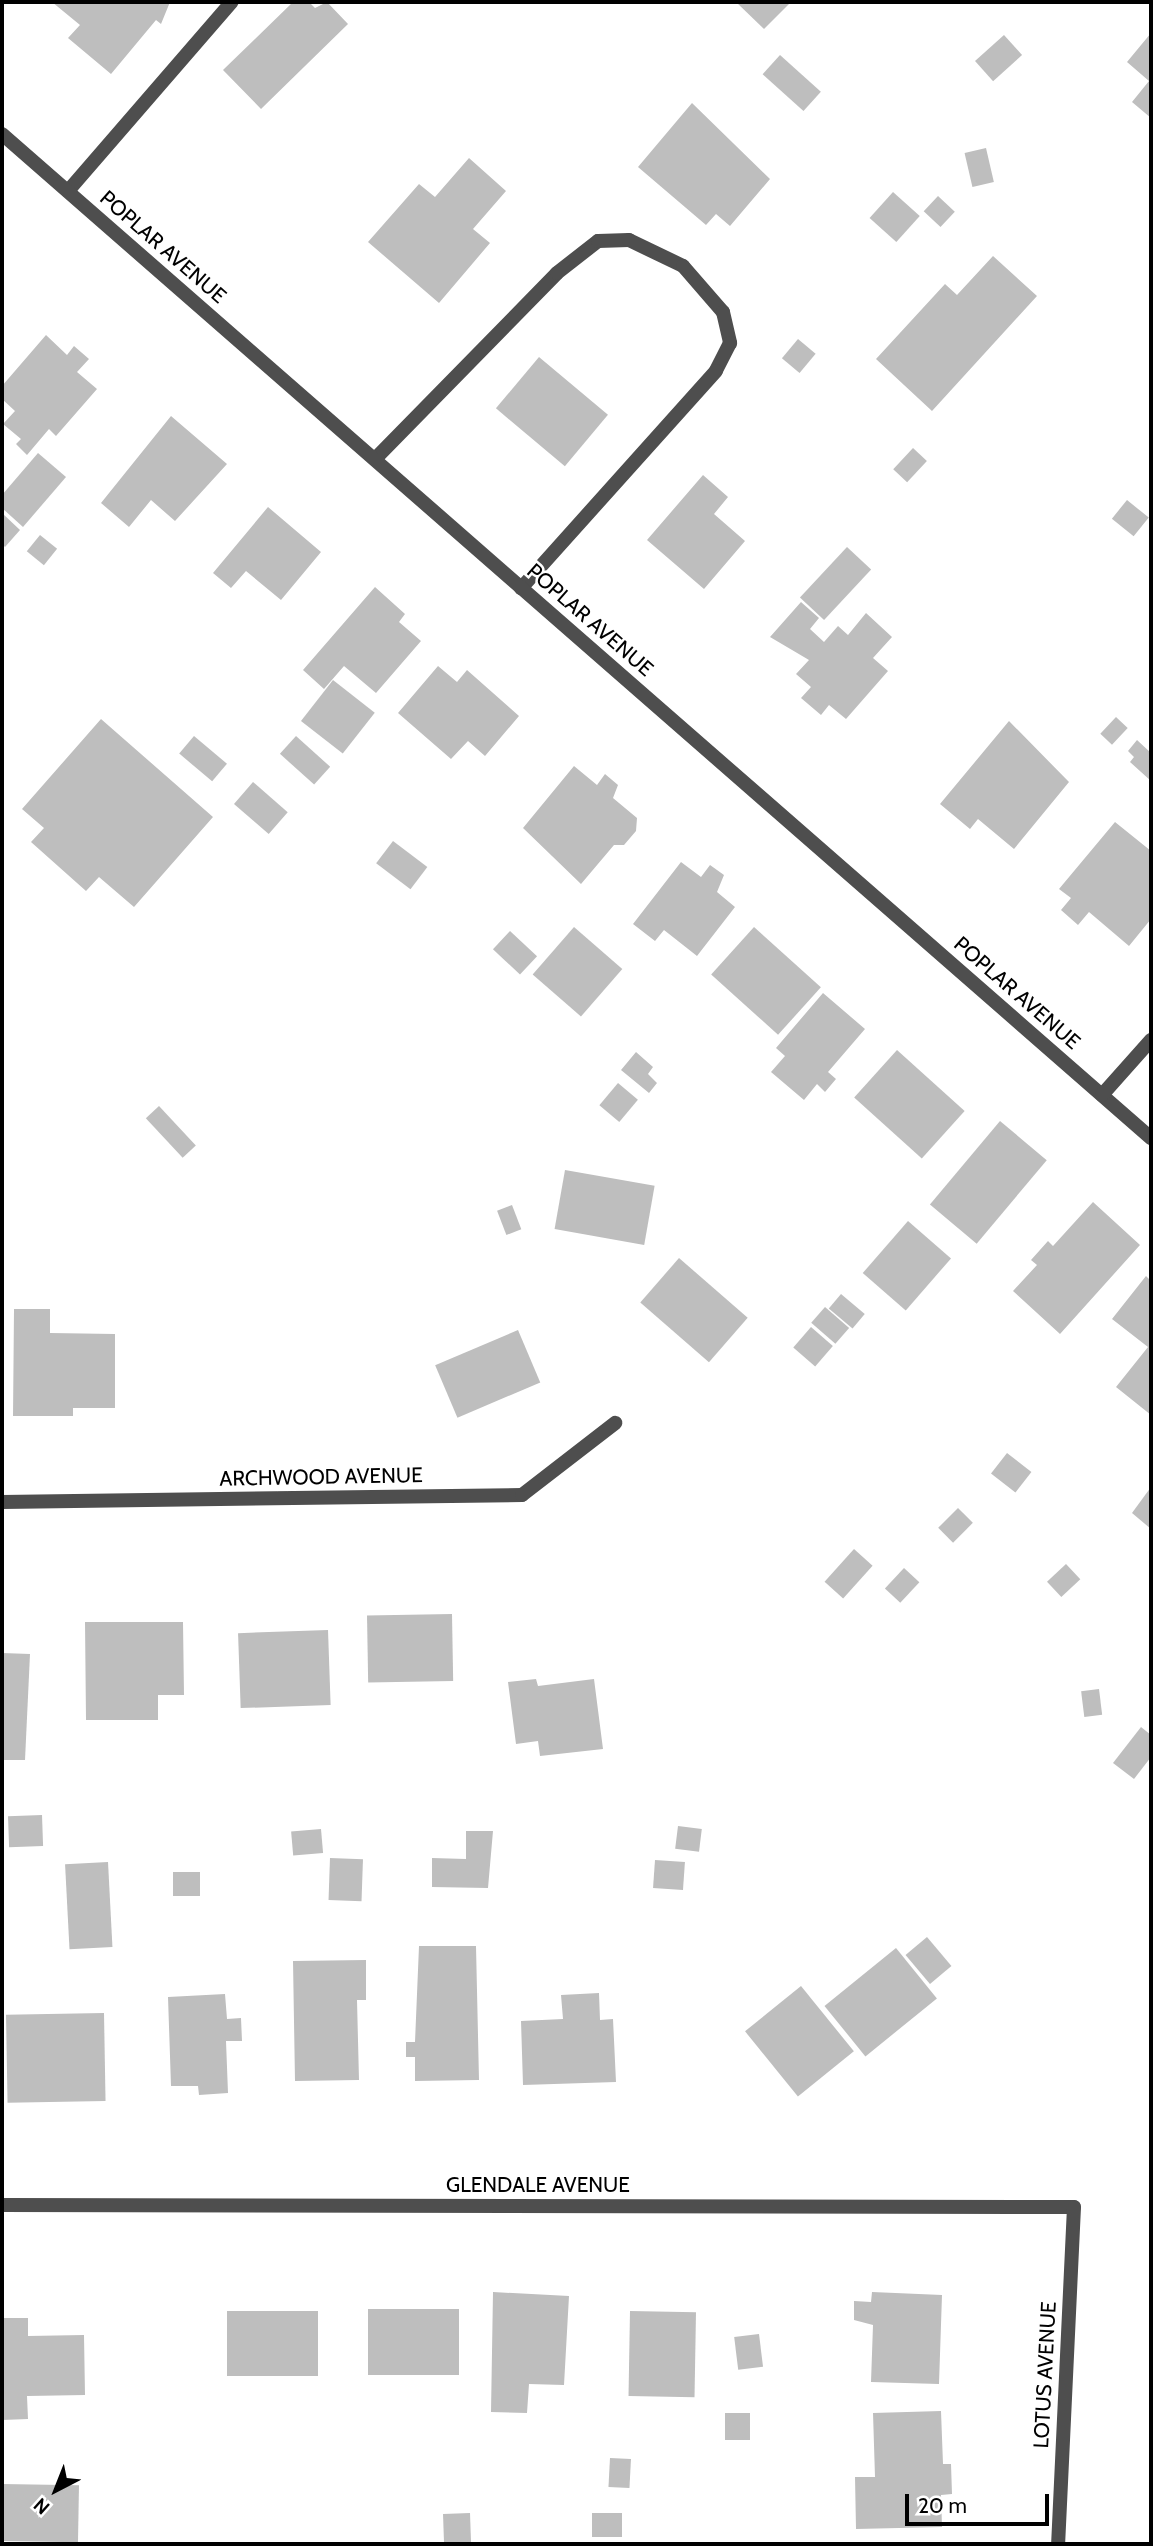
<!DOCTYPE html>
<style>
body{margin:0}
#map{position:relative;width:1153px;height:2546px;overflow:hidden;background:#fff;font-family:Cabin,sans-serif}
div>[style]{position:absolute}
.building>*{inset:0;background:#bebebe;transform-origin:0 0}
.service>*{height:14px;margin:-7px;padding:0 7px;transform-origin:7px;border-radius:7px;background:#4e4e4e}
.minor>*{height:14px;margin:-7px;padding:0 7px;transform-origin:7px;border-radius:7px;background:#4e4e4e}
span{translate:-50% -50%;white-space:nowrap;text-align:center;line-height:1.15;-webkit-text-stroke:5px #fff;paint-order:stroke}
.street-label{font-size:21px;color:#000}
.frame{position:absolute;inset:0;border:4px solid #000;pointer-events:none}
.north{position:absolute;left:21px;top:2455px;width:70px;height:70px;-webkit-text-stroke:5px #fff;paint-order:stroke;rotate:222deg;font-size:19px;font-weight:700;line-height:28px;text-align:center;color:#000}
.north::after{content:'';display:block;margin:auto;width:24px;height:32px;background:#000;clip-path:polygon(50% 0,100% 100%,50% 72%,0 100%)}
.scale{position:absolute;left:905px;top:2494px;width:144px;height:32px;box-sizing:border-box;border:4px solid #000;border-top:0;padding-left:9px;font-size:21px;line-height:24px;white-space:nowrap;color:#000;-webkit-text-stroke:5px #fff;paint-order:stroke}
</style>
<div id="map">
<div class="building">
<div style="clip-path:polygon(52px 2px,170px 2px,161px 24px,156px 20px,111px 74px,68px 38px,80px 25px)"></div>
<div style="clip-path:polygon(309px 2px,315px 8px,327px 2px,348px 24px,261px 109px,223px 70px,293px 2px)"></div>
<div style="clip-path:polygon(736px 2px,791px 2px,764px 29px)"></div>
<div style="clip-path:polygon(1151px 33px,1151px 118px,1132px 102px,1149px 81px,1127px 62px)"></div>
<div style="left:1004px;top:35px;width:27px;height:39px;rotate:48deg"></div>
<div style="left:780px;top:55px;width:55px;height:26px;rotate:42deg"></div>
<div style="clip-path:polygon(692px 103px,770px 179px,730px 226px,716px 214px,706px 225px,638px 167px)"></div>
<div style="left:986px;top:148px;width:35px;height:22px;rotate:77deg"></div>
<div style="clip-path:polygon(469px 158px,506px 191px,473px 229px,490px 243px,439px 303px,368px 242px,419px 184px,435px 197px)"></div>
<div style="left:893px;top:192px;width:36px;height:35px;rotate:42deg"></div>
<div style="left:938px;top:196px;width:23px;height:21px;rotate:43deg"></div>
<div style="clip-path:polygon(993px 256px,1037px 296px,932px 411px,876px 359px,945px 284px,957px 295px)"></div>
<div style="clip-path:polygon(46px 335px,67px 355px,74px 346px,89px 359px,77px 372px,97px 389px,56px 436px,49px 429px,27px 455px,16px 444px,21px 439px,3px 424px,15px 411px,2px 399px,2px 386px)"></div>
<div style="left:798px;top:339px;width:23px;height:25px;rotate:40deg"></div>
<div style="left:539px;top:357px;width:90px;height:67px;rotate:40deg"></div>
<div style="clip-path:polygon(171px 416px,227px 464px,175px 521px,151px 500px,129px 527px,101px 503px)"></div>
<div style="left:913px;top:448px;width:19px;height:29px;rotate:43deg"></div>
<div style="clip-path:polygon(38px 453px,66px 477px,23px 527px,2px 508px,2px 495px)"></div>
<div style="clip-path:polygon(703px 475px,728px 497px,714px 514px,745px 541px,704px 589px,647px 540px)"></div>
<div style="left:1127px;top:500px;width:28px;height:24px;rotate:39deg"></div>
<div style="clip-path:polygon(268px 507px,321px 552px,281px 600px,246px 571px,231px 588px,213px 573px)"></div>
<div style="clip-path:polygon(2px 513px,20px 530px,5px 547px,2px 544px)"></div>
<div style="left:40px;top:535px;width:22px;height:21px;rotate:39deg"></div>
<div style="left:847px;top:547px;width:33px;height:69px;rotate:43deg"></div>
<div style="clip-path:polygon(375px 587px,405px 614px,399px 622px,421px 641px,376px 693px,344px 666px,324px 689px,303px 670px)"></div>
<div style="clip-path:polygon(801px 602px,819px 618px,810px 629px,824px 642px,838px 626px,848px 635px,866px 613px,892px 637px,873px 658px,888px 671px,846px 719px,829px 705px,821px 715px,801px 698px,811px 687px,796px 674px,809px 660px,770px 637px)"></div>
<div style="clip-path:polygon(438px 666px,457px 682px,467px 670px,519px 716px,485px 756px,468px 741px,451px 759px,398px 713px)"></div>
<div style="left:333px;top:680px;width:53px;height:52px;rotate:38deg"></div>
<div style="left:1116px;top:717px;width:16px;height:23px;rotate:43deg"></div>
<div style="clip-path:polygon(101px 719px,213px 817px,134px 907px,99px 877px,86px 891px,31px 842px,44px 828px,22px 809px)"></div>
<div style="clip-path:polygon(1009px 721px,1069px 782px,1014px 849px,978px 819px,970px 829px,940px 804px)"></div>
<div style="left:194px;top:736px;width:43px;height:23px;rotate:40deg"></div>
<div style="left:296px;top:736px;width:46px;height:24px;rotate:42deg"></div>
<div style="clip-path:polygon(1137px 740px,1151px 753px,1151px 781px,1130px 762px,1134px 757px,1128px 751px)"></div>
<div style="clip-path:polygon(574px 766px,597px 785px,605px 774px,618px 785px,613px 798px,637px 818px,636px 831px,624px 845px,614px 845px,581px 884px,523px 828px)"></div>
<div style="left:253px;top:782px;width:46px;height:29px;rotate:41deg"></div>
<div style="clip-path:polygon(1115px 822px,1151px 851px,1151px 919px,1129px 946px,1089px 912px,1078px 925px,1061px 910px,1071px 898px,1059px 889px)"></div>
<div style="left:393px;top:841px;width:43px;height:28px;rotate:37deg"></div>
<div style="clip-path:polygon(681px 862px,701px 877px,710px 865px,724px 875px,717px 892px,735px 907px,697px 956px,664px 930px,655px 941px,633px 924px)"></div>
<div style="left:574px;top:927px;width:64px;height:63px;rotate:41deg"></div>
<div style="left:754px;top:927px;width:90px;height:64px;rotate:42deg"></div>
<div style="left:510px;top:931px;width:37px;height:25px;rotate:43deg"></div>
<div style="clip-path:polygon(823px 993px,865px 1029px,828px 1072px,836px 1079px,825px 1092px,817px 1084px,804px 1100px,771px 1072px,785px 1056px,776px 1048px)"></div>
<div style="left:897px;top:1050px;width:91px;height:64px;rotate:42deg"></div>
<div style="clip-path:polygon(636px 1052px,653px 1067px,648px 1074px,657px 1083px,649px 1093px,621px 1070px)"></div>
<div style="left:618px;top:1083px;width:26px;height:29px;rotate:40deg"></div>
<div style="left:159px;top:1106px;width:54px;height:18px;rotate:47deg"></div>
<div style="left:1000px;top:1121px;width:61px;height:109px;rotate:40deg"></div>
<div style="left:565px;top:1170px;width:91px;height:60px;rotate:10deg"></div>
<div style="clip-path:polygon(1093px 1202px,1140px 1245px,1060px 1334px,1013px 1291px,1037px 1265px,1031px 1260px,1048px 1241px,1053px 1246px)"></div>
<div style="left:512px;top:1205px;width:26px;height:16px;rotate:69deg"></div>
<div style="left:908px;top:1221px;width:57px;height:69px;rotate:41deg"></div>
<div style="left:679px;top:1258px;width:91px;height:59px;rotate:41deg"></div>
<div style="clip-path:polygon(1146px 1276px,1151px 1281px,1151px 1415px,1116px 1387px,1148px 1347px,1112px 1319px)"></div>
<div style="left:841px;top:1294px;width:31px;height:19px;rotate:40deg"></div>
<div style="left:825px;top:1307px;width:32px;height:21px;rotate:41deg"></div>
<div style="clip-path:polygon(14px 1309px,50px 1309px,50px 1333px,115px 1334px,115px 1408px,73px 1408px,73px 1416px,13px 1416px)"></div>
<div style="left:811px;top:1327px;width:29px;height:27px;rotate:41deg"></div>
<div style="left:518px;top:1330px;width:57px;height:90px;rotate:67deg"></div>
<div style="left:1007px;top:1453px;width:31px;height:26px;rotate:38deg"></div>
<div style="clip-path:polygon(1151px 1487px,1151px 1529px,1132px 1513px)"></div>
<div style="left:958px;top:1508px;width:21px;height:28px;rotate:45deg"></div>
<div style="left:854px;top:1549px;width:25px;height:44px;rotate:42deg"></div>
<div style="left:1066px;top:1564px;width:21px;height:26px;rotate:47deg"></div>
<div style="left:904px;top:1568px;width:21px;height:28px;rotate:43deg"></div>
<div style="left:452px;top:1614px;width:67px;height:85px;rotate:89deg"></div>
<div style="clip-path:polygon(85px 1622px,183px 1622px,184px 1695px,158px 1695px,158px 1720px,86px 1720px)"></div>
<div style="left:328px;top:1630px;width:75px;height:90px;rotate:88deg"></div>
<div style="clip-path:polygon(2px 1653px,30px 1654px,25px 1760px,2px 1760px)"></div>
<div style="clip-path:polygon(536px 1679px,538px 1686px,594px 1679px,603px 1749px,540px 1756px,538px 1741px,516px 1744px,508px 1682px)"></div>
<div style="left:1099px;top:1689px;width:26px;height:18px;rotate:83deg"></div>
<div style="clip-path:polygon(1141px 1727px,1151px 1735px,1151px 1757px,1134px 1779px,1113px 1763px)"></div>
<div style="left:42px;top:1815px;width:31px;height:34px;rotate:88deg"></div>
<div style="left:678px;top:1826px;width:24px;height:23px;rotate:7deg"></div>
<div style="left:321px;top:1829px;width:24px;height:30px;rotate:85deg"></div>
<div style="clip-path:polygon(466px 1831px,493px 1831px,488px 1888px,432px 1887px,432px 1858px,466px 1859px)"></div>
<div style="left:330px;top:1858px;width:33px;height:42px;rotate:2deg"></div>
<div style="left:655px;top:1860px;width:30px;height:28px;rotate:4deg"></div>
<div style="left:108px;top:1862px;width:85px;height:43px;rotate:87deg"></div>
<div style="left:200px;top:1872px;width:24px;height:27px;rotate:90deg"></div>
<div style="left:927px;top:1937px;width:38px;height:28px;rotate:50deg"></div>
<div style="clip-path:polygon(419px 1946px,476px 1946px,479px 2080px,415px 2081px,415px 2057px,406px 2057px,406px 2042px,415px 2042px)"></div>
<div style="left:896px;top:1948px;width:65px;height:92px;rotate:51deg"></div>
<div style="clip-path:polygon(366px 1960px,366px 2000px,357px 2000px,359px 2080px,295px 2081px,293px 1961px)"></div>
<div style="left:801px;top:1986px;width:84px;height:72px;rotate:51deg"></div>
<div style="clip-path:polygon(599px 1993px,600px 2020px,613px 2019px,616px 2082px,523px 2085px,521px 2021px,563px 2019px,561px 1995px)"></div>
<div style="clip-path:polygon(225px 1994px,227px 2019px,241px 2018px,242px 2041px,226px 2041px,228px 2093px,199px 2095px,198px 2086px,171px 2086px,168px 1997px)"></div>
<div style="left:104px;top:2013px;width:88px;height:98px;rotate:89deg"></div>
<div style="clip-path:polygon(493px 2292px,569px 2296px,564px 2385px,529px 2384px,527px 2413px,491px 2412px)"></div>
<div style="clip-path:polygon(872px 2292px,942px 2295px,939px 2384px,871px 2382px,873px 2325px,854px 2320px,854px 2301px,871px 2302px)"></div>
<div style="left:368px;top:2309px;width:91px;height:66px"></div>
<div style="left:227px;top:2311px;width:91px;height:65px"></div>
<div style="left:630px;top:2311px;width:66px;height:85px;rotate:1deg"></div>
<div style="clip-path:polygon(2px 2318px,28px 2318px,28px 2336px,84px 2335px,85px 2395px,27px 2396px,28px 2419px,2px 2420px)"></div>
<div style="left:759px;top:2334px;width:33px;height:25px;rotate:83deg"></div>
<div style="clip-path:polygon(941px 2411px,943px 2464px,951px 2464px,952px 2494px,941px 2495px,942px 2527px,856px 2529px,855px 2477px,875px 2477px,873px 2413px)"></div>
<div style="left:725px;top:2413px;width:25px;height:27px"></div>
<div style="left:610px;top:2458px;width:21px;height:29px;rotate:3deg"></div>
<div style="left:2px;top:2484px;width:77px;height:57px;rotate:1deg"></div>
<div style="left:470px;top:2513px;width:30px;height:27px;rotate:88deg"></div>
<div style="left:622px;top:2513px;width:24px;height:30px;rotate:90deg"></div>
</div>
<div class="service">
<div style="left:68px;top:191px;width:250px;rotate:-49.1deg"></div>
<div style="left:375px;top:459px;width:260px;rotate:-45.6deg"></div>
<div style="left:557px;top:273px;width:52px;rotate:-38deg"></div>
<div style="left:598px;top:241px;width:31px;rotate:-2deg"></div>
<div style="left:629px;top:240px;width:60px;rotate:25.7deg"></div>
<div style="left:683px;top:266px;width:61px;rotate:49deg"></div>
<div style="left:723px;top:312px;width:32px;rotate:77deg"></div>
<div style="left:730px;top:343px;width:31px;rotate:117deg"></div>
<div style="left:716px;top:371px;width:292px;rotate:131.9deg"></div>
</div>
<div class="minor">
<div style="left:2px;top:134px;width:1526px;rotate:41.15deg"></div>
<div style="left:1102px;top:1095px;width:74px;rotate:-48.3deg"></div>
<div style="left:2px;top:1502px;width:520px;rotate:-0.77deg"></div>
<div style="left:522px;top:1495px;width:118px;rotate:-37.7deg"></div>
<div style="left:2px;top:2205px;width:1072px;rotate:0.11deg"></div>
<div style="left:1074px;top:2207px;width:337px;rotate:92.7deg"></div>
</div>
<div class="street-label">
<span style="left:163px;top:247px;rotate:41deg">POPLAR AVENUE</span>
<span style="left:590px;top:620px;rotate:41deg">POPLAR AVENUE</span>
<span style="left:1017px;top:993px;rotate:41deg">POPLAR AVENUE</span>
<span style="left:321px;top:1477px;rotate:-1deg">ARCHWOOD AVENUE</span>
<span style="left:538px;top:2185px">GLENDALE AVENUE</span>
<span style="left:1045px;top:2375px;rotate:-87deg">LOTUS AVENUE</span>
</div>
<div class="frame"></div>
<div class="north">N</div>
<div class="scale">20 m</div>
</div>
